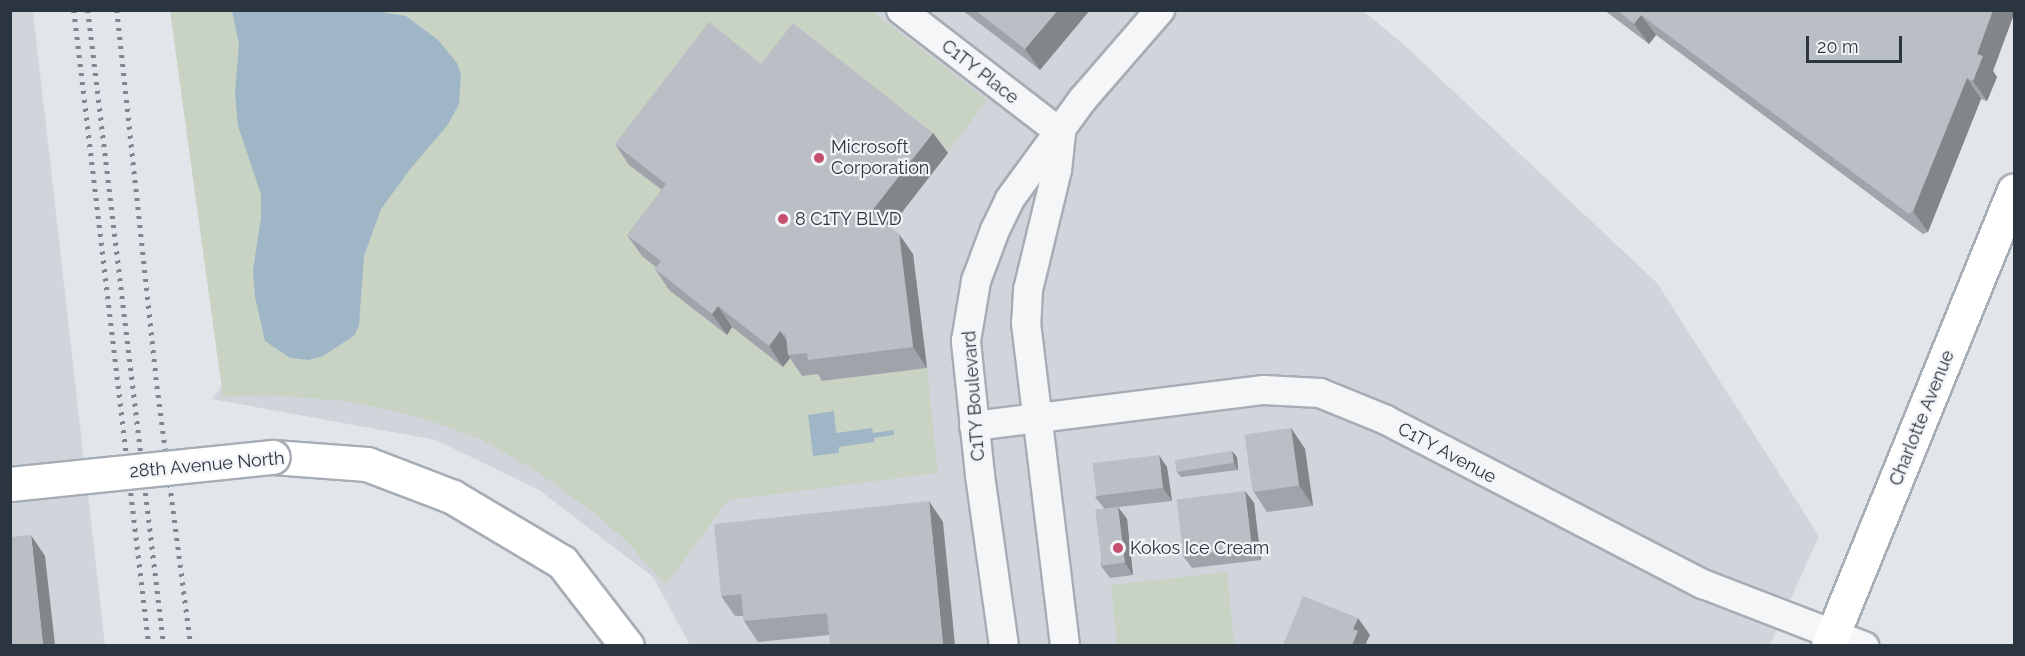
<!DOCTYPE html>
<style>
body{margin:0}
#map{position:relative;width:2025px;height:656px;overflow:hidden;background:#e2e6ea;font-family:Raleway,sans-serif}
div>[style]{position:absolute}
.built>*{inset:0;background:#d0d5db}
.green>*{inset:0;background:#c9d3c4}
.water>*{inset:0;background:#9fb6c7}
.roads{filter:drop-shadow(2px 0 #a7adb4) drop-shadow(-2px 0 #a7adb4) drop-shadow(0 2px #a7adb4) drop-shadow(0 -2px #a7adb4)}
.street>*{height:28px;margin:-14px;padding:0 14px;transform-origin:14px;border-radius:14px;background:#f5f6f8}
.secondary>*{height:33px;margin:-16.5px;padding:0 16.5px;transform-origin:16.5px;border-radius:16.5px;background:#fff}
.primary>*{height:33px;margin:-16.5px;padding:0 16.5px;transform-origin:16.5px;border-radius:16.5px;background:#fff}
.rail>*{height:4.5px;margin-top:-2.25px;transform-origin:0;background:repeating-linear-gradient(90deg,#7c8792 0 3px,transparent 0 9px)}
.bridges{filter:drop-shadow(2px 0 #a7adb4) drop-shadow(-2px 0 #a7adb4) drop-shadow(0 2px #a7adb4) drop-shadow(0 -2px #a7adb4)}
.secondary-bridge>*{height:33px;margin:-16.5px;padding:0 16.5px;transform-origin:16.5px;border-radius:16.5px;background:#fff}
.wall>*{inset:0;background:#a0a4aa}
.shaded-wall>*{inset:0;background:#82868b}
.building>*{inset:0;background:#babfc6;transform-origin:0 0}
.dots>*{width:16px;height:16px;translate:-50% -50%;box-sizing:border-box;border:3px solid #f2f4f7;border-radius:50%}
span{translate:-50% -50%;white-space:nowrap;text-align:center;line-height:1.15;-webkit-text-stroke:4.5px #f2f4f7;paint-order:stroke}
.street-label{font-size:18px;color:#2b3540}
.poi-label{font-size:18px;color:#2b3540}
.left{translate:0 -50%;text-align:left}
.frame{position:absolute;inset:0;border:12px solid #2b3540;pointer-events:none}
.scale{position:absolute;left:1806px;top:36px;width:96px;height:27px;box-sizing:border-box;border:3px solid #2b3540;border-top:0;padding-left:8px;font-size:18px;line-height:21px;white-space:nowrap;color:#2b3540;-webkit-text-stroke:4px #f2f4f7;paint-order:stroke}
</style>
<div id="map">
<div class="built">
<div style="clip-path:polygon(10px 11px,33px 11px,105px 645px,11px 645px)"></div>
<div style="clip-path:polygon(505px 11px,1363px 11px,1400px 41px,1657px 283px,1819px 536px,1770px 645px,690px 645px,653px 577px,539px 490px,436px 440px,212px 399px)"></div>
</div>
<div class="green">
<div style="clip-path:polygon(170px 11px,872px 11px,987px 100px,948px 153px,807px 44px,630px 164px,681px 205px,675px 281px,669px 290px,726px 334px,732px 327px,783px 366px,794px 352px,821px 374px,823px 381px,927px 368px,938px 473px,728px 500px,666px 585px,628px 543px,596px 514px,533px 469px,480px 439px,419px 417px,346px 401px,265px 395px,223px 397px)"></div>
<div style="clip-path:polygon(1227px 572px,1234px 645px,1117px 645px,1111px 585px)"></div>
</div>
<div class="water">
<div style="clip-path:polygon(374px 11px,406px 16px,438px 40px,457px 63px,461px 74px,459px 104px,447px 126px,411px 168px,381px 209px,364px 256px,359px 325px,355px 335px,323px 356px,308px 360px,290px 358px,265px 341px,255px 297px,253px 270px,261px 218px,261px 194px,238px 126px,235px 93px,239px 44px,232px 11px)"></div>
<div style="clip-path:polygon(834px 411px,836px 433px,872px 428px,873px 433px,894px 430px,894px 435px,874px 438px,874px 442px,839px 447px,839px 453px,813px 456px,808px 415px)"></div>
</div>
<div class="roads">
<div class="street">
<div style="left:901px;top:10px;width:202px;rotate:37.6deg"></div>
<div style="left:1061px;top:133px;width:37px;rotate:96deg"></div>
<div style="left:1057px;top:170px;width:123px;rotate:103.6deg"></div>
<div style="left:1028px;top:290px;width:33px;rotate:93deg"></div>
<div style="left:1026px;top:323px;width:325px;rotate:83.1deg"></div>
<div style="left:974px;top:426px;width:292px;rotate:-7.1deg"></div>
<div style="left:1264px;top:390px;width:56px;rotate:3.1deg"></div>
<div style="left:1320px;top:393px;width:71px;rotate:22.2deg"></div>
<div style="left:1386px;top:420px;width:357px;rotate:27.4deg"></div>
<div style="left:1703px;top:584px;width:173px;rotate:21.1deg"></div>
<div style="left:1004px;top:646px;width:173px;rotate:-98deg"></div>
<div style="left:980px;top:475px;width:135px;rotate:-96deg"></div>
<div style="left:966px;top:341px;width:61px;rotate:-80.5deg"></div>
<div style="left:976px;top:281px;width:54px;rotate:-69.6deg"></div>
<div style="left:995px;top:230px;width:34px;rotate:-64deg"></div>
<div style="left:1010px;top:199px;width:124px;rotate:-53.9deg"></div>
<div style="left:1083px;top:99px;width:118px;rotate:-49.1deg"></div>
</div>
<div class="secondary">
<div style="left:273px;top:457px;width:94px;rotate:4.3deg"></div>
<div style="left:367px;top:464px;width:92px;rotate:21deg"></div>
<div style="left:453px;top:497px;width:127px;rotate:30.8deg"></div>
<div style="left:562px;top:562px;width:106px;rotate:52.3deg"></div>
</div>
<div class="primary">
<div style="left:1828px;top:646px;width:492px;rotate:-67.8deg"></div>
</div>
</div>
<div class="rail">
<div style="left:74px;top:10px;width:640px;rotate:83.27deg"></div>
<div style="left:88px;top:10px;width:641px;rotate:83.19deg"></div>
<div style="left:117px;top:10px;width:369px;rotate:83.9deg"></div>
<div style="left:156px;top:377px;width:271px;rotate:82.6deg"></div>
</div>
<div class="bridges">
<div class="secondary-bridge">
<div style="left:10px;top:484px;width:264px;rotate:-5.9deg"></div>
</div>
</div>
<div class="wall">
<div style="clip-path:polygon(962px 10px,1090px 10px,1040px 70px)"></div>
<div style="clip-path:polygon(1604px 10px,2014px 10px,2014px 14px,1993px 71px,1997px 77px,1987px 101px,1981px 99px,1928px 232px,1923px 234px,1656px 35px,1649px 44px)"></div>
<div style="clip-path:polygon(761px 64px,933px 133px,948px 153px,890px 227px,913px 254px,927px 368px,822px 381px,818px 374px,802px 376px,790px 358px,783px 367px,732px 327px,727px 335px,669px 290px,655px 269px,656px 267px,642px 256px,627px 235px,662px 190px,629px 165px,615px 144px)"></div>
<div style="clip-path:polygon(1291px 428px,1305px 449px,1313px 506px,1267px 512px,1253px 491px)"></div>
<div style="clip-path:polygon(1232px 451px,1237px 457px,1238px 470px,1181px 477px,1176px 471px)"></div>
<div style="clip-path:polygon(1167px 467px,1172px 501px,1118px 507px,1127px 519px,1133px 575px,1110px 578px,1101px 566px,1104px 508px,1095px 497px)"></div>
<div style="clip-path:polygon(1245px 491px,1254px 503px,1261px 560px,1192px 568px,1183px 556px)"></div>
<div style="clip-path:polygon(943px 522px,829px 635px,758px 642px,744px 621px,743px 616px,735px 616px,721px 596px)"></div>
</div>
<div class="shaded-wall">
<div style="clip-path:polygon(1058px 10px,1090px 10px,1040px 70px,1025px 49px)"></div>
<div style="clip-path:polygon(1993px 10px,2014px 10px,2014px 14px,1993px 71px,1997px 77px,1987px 101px,1973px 81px,1977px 54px)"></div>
<div style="clip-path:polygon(1641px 15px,1656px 35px,1649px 44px,1634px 24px)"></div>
<div style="clip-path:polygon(1967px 78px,1981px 99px,1928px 232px,1913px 211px)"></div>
<div style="clip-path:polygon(933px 133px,948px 153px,886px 233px,871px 212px)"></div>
<div style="clip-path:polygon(899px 234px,913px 254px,927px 368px,913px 347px)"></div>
<div style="clip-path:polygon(718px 306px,732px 327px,727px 335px,712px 314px)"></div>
<div style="clip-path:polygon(780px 331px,794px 352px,788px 355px,790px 358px,783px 367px,769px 346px)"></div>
<div style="clip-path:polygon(1291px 428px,1305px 449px,1313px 506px,1299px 485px)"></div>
<div style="clip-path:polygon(1232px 451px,1237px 457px,1238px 470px,1234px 463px)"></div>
<div style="clip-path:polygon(1159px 455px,1167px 467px,1172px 501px,1163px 488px)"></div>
<div style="clip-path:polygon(1245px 491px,1254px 503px,1261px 560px,1252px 548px)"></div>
<div style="clip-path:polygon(929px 501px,943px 522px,955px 645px,943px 645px)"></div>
<div style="clip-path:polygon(1118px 507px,1127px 519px,1133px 575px,1125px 563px)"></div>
<div style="clip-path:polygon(31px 535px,45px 556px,55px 645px,43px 645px)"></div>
<div style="clip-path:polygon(1358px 618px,1370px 635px,1366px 643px,1368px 645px,1352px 645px,1353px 629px)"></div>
</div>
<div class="building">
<div style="clip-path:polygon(975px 10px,1058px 10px,1025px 49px)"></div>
<div style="clip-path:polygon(1617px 10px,1993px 10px,1977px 54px,1983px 56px,1973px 81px,1967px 78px,1913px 211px,1909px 214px,1641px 15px,1634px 24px)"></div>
<div style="clip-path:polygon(709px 22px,761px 64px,793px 23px,933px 133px,871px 212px,899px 234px,913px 347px,808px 360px,807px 353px,788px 355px,786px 336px,780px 331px,769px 346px,718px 306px,712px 314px,655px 269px,661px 261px,627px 235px,666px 184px,615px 144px)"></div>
<div style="left:1291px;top:428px;width:58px;height:47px;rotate:82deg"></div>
<div style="left:1232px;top:451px;width:12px;height:58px;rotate:81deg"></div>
<div style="left:1159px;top:455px;width:33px;height:67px;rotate:83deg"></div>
<div style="left:1245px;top:491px;width:57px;height:69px;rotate:83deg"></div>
<div style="clip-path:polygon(929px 501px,943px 645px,830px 645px,827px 613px,744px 621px,741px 594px,721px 596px,714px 524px)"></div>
<div style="left:1118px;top:507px;width:56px;height:23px;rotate:83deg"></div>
<div style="clip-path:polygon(31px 535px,43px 645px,10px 645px,10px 537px)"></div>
<div style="clip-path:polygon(1303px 596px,1358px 618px,1353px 629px,1358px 631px,1352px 645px,1283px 645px)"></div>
</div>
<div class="dots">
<div style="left:819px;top:158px;background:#c64f6d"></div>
<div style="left:783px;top:219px;background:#c64f6d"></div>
<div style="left:1118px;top:548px;background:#c64f6d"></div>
</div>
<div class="street-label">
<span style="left:980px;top:72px;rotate:38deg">C1TY Place</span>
<span style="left:974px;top:396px;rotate:-94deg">C1TY Boulevard</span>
<span style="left:1922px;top:418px;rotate:-68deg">Charlotte Avenue</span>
<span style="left:1447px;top:453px;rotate:28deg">C1TY Avenue</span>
<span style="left:207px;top:465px;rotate:-5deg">28th Avenue North</span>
</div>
<div class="poi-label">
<span class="left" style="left:831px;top:158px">Microsoft<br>Corporation</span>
<span class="left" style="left:795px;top:219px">8 C1TY BLVD</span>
<span class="left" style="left:1130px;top:548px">Kokos Ice Cream</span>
</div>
<div class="frame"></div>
<div class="scale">20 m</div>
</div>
